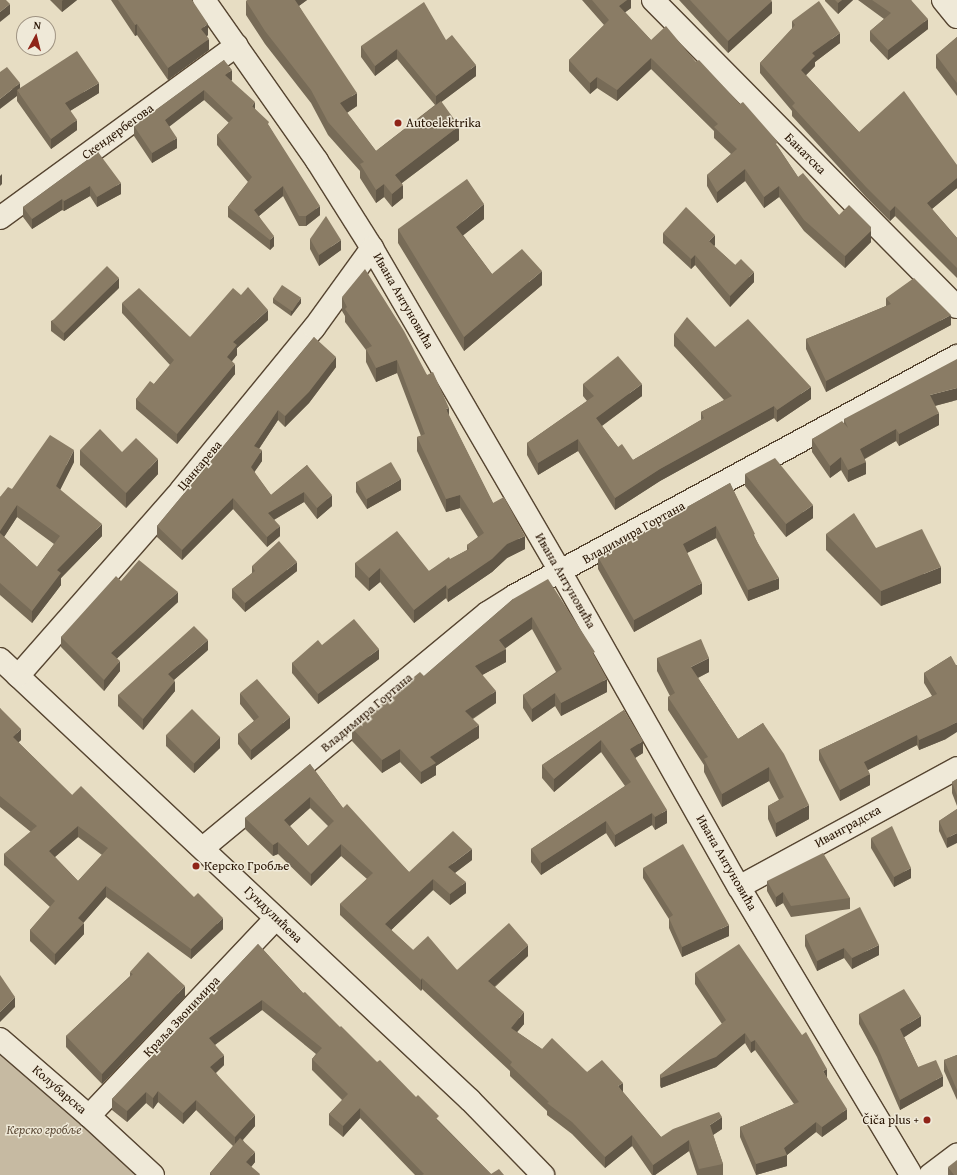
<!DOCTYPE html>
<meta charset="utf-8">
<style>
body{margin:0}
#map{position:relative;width:957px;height:1175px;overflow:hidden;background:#e7ddc3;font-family:"Gentium Book Plus",serif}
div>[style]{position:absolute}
.green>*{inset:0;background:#c6baa2}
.roads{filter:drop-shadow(1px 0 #564531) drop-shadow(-1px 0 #564531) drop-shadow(0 1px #564531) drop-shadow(0 -1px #564531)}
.minor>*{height:22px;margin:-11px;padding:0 11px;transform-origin:11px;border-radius:11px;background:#efe9d8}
.wall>*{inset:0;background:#776b57}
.shaded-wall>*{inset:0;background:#615747}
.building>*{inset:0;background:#8a7c65;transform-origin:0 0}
.dots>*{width:11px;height:11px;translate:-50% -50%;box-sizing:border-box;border:2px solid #efe9d8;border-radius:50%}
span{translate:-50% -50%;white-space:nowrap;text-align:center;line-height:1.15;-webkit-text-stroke:3px #efe9d8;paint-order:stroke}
.poi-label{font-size:13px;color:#261200}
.left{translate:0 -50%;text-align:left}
.right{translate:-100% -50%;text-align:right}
.street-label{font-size:13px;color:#261200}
.park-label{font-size:13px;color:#5e4d39;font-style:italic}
.north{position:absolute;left:16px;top:16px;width:40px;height:40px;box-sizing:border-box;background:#efe9d8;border:1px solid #9f9382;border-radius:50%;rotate:7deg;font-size:11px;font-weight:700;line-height:16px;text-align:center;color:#261200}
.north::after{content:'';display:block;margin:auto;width:14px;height:18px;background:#8f2418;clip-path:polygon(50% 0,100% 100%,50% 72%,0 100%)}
</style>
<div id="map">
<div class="green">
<div style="clip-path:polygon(0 1037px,160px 1175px,0 1175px)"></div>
</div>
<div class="roads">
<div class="minor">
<div style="left:204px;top:0;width:197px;rotate:54.9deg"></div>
<div style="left:317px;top:161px;width:103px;rotate:57.7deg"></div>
<div style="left:372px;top:248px;width:376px;rotate:59.8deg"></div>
<div style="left:561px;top:573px;width:361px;rotate:60.5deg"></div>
<div style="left:739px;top:887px;width:333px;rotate:59.1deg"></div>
<div style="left:653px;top:0;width:432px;rotate:45.3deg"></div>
<div style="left:943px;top:0;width:22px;rotate:51deg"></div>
<div style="left:0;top:218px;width:293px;rotate:-36.1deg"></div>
<div style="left:0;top:659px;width:645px;rotate:43.18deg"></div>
<div style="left:470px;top:1100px;width:105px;rotate:45.8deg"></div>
<div style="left:18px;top:676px;width:249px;rotate:-48.7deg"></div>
<div style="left:182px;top:489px;width:208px;rotate:-50.7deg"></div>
<div style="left:314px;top:328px;width:99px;rotate:-54.1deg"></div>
<div style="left:203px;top:848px;width:369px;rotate:-39.6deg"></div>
<div style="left:487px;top:613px;width:32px;rotate:-32deg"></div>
<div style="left:514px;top:596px;width:504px;rotate:-28.45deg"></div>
<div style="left:739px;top:887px;width:248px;rotate:-28.6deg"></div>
<div style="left:0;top:1039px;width:118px;rotate:40.9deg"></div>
<div style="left:89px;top:1116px;width:87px;rotate:42.7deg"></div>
<div style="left:89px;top:1116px;width:272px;rotate:-46.6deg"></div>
<div style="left:930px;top:1175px;width:34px;rotate:-37deg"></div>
</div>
</div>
<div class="wall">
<div style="clip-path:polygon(50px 0,77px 0,62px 12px)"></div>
<div style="clip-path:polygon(111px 0,192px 0,208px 35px,207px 36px,209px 50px,168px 80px,137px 35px,135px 36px)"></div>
<div style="clip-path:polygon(307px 0,299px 6px,357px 106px,347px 113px,376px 151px,435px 105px,397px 59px,375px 76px,361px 57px,361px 46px,446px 40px,476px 76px,441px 102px,459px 140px,402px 183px,403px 198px,392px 207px,384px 197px,376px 203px,360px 178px,360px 171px,328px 135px,311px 103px,265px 44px,246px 15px,246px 1px)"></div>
<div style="clip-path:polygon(582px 0,631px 0,631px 8px,625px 12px,651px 40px,696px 62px,778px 147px,798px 177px,839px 215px,871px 238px,871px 242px,845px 268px,804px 231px,779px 197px,764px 208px,745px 181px,717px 203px,707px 186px,707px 175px,731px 154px,714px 138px,714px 131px,651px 69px,617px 101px,597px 88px,590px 94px,569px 71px,569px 60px,604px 25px)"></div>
<div style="clip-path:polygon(679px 0,771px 0,772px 13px,728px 53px)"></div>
<div style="clip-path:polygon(825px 0,853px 0,838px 14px,825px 1px)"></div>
<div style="clip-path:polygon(858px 0,911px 0,928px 29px,888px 60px,870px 41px,870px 31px,884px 19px)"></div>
<div style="clip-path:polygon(792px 21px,840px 43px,815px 62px,815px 66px,806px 75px,859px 132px,957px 165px,957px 188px,932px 209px,957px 238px,957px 284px,957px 278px,895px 216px,890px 221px,866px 197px,792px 116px,792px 111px,760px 73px,760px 63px,792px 29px)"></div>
<div style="clip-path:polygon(957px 37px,957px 96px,936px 68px,936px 55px)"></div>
<div style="clip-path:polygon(224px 60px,232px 80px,231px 80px,269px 126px,320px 215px,306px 226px,299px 226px,283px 196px,259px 216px,274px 246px,270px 250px,228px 217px,228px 207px,248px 182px,217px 145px,217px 135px,229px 123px,204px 100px,169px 126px,177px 148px,152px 163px,134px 136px,134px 126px)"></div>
<div style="clip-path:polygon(0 72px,20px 89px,99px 93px,70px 111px,77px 130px,51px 149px,17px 101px,17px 96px)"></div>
<div style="clip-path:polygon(98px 152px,121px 194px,97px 207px,90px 196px,64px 211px,62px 210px,32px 229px,23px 217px,23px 207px)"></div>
<div style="clip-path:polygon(484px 219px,463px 235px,492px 274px,542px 285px,464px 351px,398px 243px,398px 229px)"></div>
<div style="clip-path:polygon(663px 233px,715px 245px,714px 246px,754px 282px,730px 307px,695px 265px,691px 269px,663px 243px)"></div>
<div style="clip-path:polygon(310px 239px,341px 250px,319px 266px,310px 249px)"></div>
<div style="clip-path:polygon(119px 288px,64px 341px,51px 331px,51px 321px)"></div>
<div style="clip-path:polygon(342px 297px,427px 375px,449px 416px,493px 503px,525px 549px,507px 558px,492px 572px,448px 602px,446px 598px,414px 623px,380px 582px,369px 591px,355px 577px,355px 563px,429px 571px,467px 550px,467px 545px,478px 537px,460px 508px,446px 512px,417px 451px,417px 437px,421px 436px,397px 373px,376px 382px,366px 362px,366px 350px,345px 322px,345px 316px,342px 311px)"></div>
<div style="clip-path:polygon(273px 298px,301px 303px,291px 316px,273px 303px)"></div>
<div style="clip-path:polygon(886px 298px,951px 325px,826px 392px,806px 349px,806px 339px,886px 306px)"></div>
<div style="clip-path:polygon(122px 303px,190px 337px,268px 320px,237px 348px,237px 355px,232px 361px,235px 374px,177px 444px,136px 409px,136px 399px,154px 384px,170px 365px,122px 313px)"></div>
<div style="clip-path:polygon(674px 334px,715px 347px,811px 399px,777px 422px,774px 418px,660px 481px,615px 510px,578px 451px,538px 475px,527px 455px,527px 443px,587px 401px,583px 396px,583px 384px,642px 396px,602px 426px,618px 447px,633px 460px,701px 420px,701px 412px,724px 400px,674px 346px)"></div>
<div style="clip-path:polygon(314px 337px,336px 367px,309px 403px,285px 427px,278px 420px,259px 449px,262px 461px,254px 472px,271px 495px,307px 465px,332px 506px,317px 519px,304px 502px,274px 520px,280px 536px,267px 547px,233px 509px,182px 560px,157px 537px,157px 526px)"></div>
<div style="clip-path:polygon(957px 400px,935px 406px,939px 425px,899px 446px,896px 441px,865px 459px,866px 474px,848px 482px,841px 470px,830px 478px,812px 452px,812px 439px,844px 423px,844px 419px)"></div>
<div style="clip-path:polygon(80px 450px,122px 452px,158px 474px,126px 508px,80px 465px)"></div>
<div style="clip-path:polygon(evenodd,74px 462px,60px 490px,102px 536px,61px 578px,61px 585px,32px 623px,0 595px,0 497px,12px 489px,74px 462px,17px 517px,54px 544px,37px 567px,4px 537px,17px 517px)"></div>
<div style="clip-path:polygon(745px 474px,813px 518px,786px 537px,745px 486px)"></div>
<div style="clip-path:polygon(356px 482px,401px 490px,367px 509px,356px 492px)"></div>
<div style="clip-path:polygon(730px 483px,779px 589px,748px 601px,716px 538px,687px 553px,702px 594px,634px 632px,598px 569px,598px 557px)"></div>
<div style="clip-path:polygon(826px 534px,876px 548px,941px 583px,881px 606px,826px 550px)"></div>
<div style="clip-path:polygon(252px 566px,297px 571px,245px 612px,232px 598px,232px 589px,252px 573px)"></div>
<div style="clip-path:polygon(121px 581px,178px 602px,117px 658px,120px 671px,104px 691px,61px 647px,61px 637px)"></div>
<div style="clip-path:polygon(513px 599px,595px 657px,607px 692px,561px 716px,555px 706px,532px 722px,523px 708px,523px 695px,556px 672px,532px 629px,505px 648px,506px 662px,482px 675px,496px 703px,473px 719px,479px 738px,436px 766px,436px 775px,421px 784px,400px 762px,382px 773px,352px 741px,352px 728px,424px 676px)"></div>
<div style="clip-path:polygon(322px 645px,379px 659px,318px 704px,292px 673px,292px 663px)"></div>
<div style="clip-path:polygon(208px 650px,174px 680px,175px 691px,143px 730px,118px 706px,118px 695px)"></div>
<div style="clip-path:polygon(951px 656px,946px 739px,919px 750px,917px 745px,868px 770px,870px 785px,840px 801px,819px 760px,819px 750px,932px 696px,924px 683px,924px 673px)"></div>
<div style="clip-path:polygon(657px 658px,709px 672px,698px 678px,738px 739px,763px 723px,809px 819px,776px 837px,768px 819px,768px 806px,779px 800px,769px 781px,722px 807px,704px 772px,704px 765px,668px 710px,668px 697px,670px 696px,657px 671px)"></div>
<div style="clip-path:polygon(240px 693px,290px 728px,251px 760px,238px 744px,238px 734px,254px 721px,240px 704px)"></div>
<div style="clip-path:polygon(evenodd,0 708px,21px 740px,18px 742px,72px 795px,223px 929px,191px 959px,106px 897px,83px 923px,84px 934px,55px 965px,30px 941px,30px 930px,50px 907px,4px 865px,4px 854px,31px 832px,0 807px,0 708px,78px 837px,102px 855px,78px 881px,55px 857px,78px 837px)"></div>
<div style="clip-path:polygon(624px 710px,643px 753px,635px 758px,667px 823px,655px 830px,652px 825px,615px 847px,606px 833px,541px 875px,531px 862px,531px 849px,625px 786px,601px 752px,554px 792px,542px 778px,542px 765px)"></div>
<div style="clip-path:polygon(166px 735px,220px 748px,194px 773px,166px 746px)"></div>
<div style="clip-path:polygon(evenodd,310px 764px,343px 808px,409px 872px,472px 860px,455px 873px,466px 893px,450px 905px,433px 890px,391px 930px,413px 950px,457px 970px,528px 956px,495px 987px,524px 1024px,517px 1032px,542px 1049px,587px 1072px,623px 1092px,661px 1137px,722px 1129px,713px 1135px,723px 1164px,723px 1175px,697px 1175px,689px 1151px,655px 1175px,652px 1175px,632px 1146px,605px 1168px,572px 1134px,547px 1115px,547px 1111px,510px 1076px,510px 1071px,422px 989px,421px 991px,340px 915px,340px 904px,367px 879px,341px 856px,311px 886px,278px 854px,273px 856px,245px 829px,245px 818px,310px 764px,310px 808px,328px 826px,308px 846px,290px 826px,310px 808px)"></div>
<div style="clip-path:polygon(957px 779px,957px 806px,952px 793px,952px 782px)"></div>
<div style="clip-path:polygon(957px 809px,947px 848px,939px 831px,939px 821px)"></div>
<div style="clip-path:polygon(871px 838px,911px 878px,894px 887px,871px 848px)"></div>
<div style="clip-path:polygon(643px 868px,729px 936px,682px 957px,669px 928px,669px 919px,643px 878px)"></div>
<div style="clip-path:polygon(767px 881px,850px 898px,850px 909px,791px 917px,783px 903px,776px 907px,767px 891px)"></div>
<div style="clip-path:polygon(805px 935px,879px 955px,852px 969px,844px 958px,817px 971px,805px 946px)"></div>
<div style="clip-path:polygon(258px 944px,303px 993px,439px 1121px,491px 1174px,504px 1175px,415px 1175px,360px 1118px,343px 1137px,329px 1125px,329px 1114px,342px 1100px,312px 1070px,312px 1059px,316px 1054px,262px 1010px,215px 1045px,224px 1065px,216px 1073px,255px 1126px,243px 1140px,255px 1162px,251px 1167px,260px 1175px,210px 1175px,210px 1173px,233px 1146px,196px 1110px,183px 1124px,158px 1102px,153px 1109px,146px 1103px,127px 1122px,112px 1110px,112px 1099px)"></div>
<div style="clip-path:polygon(130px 972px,185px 997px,102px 1084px,66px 1047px,66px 1036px,130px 976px)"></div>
<div style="clip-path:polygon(695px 973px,827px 1078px,847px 1119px,822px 1137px,816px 1132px,787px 1155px,787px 1166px,756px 1175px,740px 1137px,740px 1127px,794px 1104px,755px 1050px,751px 1053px,745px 1043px,716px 1067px,661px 1088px,660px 1086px,660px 1075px,722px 1024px,695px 984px)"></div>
<div style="clip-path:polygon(859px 1014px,921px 1026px,904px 1037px,918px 1067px,943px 1086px,900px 1110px,877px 1057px,859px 1024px)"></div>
<div style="clip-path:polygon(957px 1055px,957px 1100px,944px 1071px,944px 1060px)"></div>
<div style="clip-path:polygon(948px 1167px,957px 1175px,948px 1175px)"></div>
</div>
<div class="shaded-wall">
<div style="clip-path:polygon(63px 0,77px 0,62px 12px,62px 1px)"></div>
<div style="clip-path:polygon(293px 0,307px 0,293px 10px)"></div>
<div style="clip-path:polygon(627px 0,631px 0,631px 8px,619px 17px,619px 6px)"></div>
<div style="clip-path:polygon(842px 0,853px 0,838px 14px,838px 3px)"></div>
<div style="clip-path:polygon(772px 1px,772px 13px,728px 53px,728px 41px)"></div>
<div style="clip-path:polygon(10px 4px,10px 14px,0 22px,0 12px)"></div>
<div style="clip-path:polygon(928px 19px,928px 29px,888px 60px,888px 50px)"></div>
<div style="clip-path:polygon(137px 24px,137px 35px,135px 36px,135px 25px)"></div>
<div style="clip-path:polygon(208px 24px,208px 35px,201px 40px,201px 29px)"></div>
<div style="clip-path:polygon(840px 33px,840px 43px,815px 62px,815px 66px,801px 80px,801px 70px,812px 53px)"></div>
<div style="clip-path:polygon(209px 39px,209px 50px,168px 80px,168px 68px)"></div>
<div style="clip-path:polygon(397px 49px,397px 59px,375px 76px,375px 66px)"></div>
<div style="clip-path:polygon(651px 58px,651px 69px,617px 101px,617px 90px)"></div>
<div style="clip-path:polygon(476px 65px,476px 76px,436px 106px,436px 96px)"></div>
<div style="clip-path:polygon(232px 70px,232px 80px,225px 85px,225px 75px)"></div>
<div style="clip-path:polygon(597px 77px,597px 88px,590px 94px,590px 83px)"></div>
<div style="clip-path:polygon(20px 83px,20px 94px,17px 90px,17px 96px,0 109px,0 99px)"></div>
<div style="clip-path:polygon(99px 83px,99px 93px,65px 114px,65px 103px)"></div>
<div style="clip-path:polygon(204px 90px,204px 100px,165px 130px,165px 120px)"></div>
<div style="clip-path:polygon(357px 93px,357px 106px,340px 117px,340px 103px)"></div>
<div style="clip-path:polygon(255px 102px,255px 112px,252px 106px)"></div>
<div style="clip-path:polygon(77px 120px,77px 130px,51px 149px,51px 139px)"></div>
<div style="clip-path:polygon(459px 126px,459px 140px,395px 188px,395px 175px)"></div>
<div style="clip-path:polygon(177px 138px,177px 148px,152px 163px,152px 153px)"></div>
<div style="clip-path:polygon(745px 169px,745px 181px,717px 203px,717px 192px)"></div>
<div style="clip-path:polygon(2px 174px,2px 184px,0 186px,0 176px)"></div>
<div style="clip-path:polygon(957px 178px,957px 188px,927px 213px,927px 203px)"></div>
<div style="clip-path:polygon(121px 183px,121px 194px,97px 207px,97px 197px)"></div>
<div style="clip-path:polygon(384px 184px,384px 197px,376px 203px,376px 190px)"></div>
<div style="clip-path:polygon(403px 185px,403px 198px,392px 207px,392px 194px)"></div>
<div style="clip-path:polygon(90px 186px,90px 196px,64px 211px,64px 201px)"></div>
<div style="clip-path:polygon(283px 186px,283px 196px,254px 220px,254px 210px)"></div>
<div style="clip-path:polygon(779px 186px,779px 197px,764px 208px,764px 197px)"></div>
<div style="clip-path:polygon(62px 199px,62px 210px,32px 229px,32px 219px)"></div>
<div style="clip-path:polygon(484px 204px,484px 219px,456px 241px,456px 227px)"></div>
<div style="clip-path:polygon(320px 206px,320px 215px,306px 226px,306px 216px)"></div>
<div style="clip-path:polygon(895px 206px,895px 216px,890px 221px,890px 211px)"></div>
<div style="clip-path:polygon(871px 227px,871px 242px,845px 268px,845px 256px)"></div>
<div style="clip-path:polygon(715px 235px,715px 245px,709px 252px,709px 241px)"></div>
<div style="clip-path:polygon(274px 236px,274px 246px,270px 250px,270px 240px)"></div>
<div style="clip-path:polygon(341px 240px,341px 250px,319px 266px,319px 255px)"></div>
<div style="clip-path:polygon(695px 255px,695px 265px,691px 269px,691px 259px)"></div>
<div style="clip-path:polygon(542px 271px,542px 285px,464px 351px,464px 337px)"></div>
<div style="clip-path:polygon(754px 272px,754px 282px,730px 307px,730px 296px)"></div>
<div style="clip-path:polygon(119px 278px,119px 288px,64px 341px,64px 330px)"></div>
<div style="clip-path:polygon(301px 298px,301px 303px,291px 316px,291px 311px)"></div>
<div style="clip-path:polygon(268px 310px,268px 320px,237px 348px,237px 355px,227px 367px,227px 357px,233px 342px)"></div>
<div style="clip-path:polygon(951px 315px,951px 325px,826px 392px,826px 381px)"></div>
<div style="clip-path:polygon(336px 357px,336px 367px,309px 403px,285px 427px,285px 416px)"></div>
<div style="clip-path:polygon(397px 360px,397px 373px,376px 382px,376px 368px)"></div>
<div style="clip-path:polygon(235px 364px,235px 374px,177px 444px,177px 434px)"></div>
<div style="clip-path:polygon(642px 384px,642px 396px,596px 430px,596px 418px)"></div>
<div style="clip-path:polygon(811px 387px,811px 399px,777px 422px,777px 410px)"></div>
<div style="clip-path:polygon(957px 388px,957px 400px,930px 407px,930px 395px)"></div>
<div style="clip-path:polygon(774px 406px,774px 418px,660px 481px,615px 510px,615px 498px,660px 469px)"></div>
<div style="clip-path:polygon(449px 408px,449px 421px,446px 409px)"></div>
<div style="clip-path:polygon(278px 410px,278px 420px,254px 456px,254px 446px)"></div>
<div style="clip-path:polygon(939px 413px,939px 425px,899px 446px,899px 434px)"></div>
<div style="clip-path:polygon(896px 429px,896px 441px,860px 461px,860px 449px)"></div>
<div style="clip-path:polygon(578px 439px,578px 451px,538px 475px,538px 463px)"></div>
<div style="clip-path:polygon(74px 450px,74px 462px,56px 498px,56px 486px)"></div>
<div style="clip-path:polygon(262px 450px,262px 461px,251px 477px,251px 467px)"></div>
<div style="clip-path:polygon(841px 457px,841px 470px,830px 478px,830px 466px)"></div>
<div style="clip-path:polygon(158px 459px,158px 474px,126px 508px,126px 493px)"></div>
<div style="clip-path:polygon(866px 462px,866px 474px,848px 482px,848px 470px)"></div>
<div style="clip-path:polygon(401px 479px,401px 490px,367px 509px,367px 499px)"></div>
<div style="clip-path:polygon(304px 492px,304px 502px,268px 523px,268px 513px)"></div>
<div style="clip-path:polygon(332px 495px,332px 506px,317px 519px,317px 508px)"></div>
<div style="clip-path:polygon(460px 495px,460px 508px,446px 512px,446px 499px)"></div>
<div style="clip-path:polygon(233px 498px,233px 509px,182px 560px,182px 550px)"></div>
<div style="clip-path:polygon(17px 505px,17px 517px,0 543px,0 531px)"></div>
<div style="clip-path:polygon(813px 505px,813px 518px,786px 537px,786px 524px)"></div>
<div style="clip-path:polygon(102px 524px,102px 536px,61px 578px,61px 585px,32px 623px,32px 611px,57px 570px)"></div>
<div style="clip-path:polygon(280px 526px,280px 536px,267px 547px,267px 537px)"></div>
<div style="clip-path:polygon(716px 526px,716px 538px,683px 555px,683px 544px)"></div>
<div style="clip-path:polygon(525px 536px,525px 549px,507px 558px,492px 572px,448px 602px,448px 589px,507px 544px)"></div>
<div style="clip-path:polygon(297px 562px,297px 571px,245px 612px,245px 603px)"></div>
<div style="clip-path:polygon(941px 567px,941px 583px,881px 606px,881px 591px)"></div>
<div style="clip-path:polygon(380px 568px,380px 582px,369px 591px,369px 578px)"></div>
<div style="clip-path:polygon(779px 578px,779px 589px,748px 601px,748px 590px)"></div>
<div style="clip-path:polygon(702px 583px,702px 594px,634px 632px,634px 620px)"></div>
<div style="clip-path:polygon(446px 585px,446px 598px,414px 623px,414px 610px)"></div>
<div style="clip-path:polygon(178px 592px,178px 602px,111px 664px,111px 653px)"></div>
<div style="clip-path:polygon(532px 617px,532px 629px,499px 653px,499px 640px)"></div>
<div style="clip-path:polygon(208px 640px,208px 650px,168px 685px,168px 674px)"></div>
<div style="clip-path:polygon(379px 649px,379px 659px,318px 704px,318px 694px)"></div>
<div style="clip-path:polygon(506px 649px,506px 662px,475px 679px,475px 666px)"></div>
<div style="clip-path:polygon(709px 658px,709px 672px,691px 681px,691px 667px)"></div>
<div style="clip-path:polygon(120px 661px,120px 671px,104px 691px,104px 680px)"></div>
<div style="clip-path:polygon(607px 679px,607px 692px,561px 716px,561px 703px)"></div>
<div style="clip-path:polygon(175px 681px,175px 691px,143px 730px,143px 719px)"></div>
<div style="clip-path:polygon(496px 691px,496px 703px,465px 723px,465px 711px)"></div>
<div style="clip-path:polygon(555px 693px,555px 706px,532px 722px,532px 709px)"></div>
<div style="clip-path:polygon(290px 717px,290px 728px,251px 760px,251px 750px)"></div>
<div style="clip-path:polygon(957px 722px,957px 732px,946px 739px,919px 750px,919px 740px)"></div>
<div style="clip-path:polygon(479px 725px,479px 738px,436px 766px,436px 775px,421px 784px,421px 772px,430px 757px)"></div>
<div style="clip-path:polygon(21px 729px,21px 740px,13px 748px,13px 737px)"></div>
<div style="clip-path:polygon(917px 735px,917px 745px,864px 772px,864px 762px)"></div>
<div style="clip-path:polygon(220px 737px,220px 748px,194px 773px,194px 763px)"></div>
<div style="clip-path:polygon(601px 740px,601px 752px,554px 792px,554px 779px)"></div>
<div style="clip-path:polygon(643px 741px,643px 753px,630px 761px,630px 749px)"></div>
<div style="clip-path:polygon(400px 749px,400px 762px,382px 773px,382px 760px)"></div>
<div style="clip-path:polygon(769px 767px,769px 781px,722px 807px,722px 794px)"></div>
<div style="clip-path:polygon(870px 774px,870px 785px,840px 801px,840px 790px)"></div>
<div style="clip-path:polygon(310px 797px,310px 808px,284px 831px,284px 820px)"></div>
<div style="clip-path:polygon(809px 805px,809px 819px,776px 837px,776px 823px)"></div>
<div style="clip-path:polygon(667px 810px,667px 823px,655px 830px,655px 817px)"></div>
<div style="clip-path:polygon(652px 813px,652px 825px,615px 847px,615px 835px)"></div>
<div style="clip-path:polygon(606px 821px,606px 833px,541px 875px,541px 863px)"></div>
<div style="clip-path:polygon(78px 826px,78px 837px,49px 862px,49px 851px)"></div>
<div style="clip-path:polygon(957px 833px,957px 843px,947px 848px,947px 838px)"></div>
<div style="clip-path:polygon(278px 842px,278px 854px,273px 856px,273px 845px)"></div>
<div style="clip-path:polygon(341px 844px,341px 856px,311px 886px,311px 874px)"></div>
<div style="clip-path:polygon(472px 849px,472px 860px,448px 878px,448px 867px)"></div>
<div style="clip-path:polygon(911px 868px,911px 878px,894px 887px,894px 877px)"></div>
<div style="clip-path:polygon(433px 879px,433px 890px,385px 936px,385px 924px)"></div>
<div style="clip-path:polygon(466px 882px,466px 893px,450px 905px,450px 894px)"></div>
<div style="clip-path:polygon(106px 886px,106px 897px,78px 929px,78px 918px)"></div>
<div style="clip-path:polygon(783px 892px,783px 903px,776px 907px,776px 897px)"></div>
<div style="clip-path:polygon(223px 918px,223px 929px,191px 959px,191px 949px)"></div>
<div style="clip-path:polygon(84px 923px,84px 934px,55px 965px,55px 954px)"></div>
<div style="clip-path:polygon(729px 925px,729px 936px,682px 957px,682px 947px)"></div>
<div style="clip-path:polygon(528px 945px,528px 956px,488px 992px,488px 981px)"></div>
<div style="clip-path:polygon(879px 945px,879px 955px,852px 969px,852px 958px)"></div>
<div style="clip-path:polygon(844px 948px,844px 958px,817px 971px,817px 961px)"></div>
<div style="clip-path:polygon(422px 978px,422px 989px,421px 991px,421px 980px)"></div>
<div style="clip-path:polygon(185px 986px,185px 997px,102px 1084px,102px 1074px)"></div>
<div style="clip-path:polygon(15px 997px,15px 1007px,0 1022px,0 1012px)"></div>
<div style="clip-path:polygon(262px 1000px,262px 1010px,209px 1049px,209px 1038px)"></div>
<div style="clip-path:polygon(524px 1012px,524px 1024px,511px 1039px,511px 1028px)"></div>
<div style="clip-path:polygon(921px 1016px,921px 1026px,900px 1040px,900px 1029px)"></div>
<div style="clip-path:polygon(745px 1033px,745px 1043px,716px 1067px,661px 1088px,661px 1078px)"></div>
<div style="clip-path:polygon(755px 1040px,755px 1050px,751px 1053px,751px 1042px)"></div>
<div style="clip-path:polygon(224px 1055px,224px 1065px,210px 1078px,210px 1067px)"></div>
<div style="clip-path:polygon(827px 1069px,827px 1079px,823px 1071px)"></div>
<div style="clip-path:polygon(943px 1076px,943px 1086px,900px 1110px,900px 1100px)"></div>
<div style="clip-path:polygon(623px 1083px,623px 1094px,618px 1086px)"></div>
<div style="clip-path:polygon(158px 1091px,158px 1102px,153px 1109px,153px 1098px)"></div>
<div style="clip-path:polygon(146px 1092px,146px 1103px,127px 1122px,127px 1111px)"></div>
<div style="clip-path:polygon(196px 1100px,196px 1110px,183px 1124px,183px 1113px)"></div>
<div style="clip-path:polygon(360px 1108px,360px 1118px,343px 1137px,343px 1126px)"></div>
<div style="clip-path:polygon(847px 1109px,847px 1119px,822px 1137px,822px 1127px)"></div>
<div style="clip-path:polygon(255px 1115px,255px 1126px,235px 1148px,235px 1137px)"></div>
<div style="clip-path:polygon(722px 1117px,722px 1129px,710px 1137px,710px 1125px)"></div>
<div style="clip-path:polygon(816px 1122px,816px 1132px,787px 1155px,787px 1166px,756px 1175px,756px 1164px,784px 1148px)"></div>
<div style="clip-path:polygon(632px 1135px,632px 1146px,605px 1168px,605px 1157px)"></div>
<div style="clip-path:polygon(689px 1140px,689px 1151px,655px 1175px,653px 1175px,653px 1165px)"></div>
<div style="clip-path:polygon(255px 1152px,255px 1162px,246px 1173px,246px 1162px)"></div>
</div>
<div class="building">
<div style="clip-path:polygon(0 0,6px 0,10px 4px,0 12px)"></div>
<div style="clip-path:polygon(118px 0,192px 0,208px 24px,201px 29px,209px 39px,168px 68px,137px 24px,135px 25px)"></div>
<div style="clip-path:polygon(247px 0,295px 0,357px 93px,340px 103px,376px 151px,441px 101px,459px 126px,395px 175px,403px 185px,392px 194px,384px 184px,376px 190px,360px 164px,364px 162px,328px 122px,311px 90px,265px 31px,246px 1px)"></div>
<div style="clip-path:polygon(592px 0,627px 0,619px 6px,651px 40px,666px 26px,696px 62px,699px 60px,740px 104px,743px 102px,778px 142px,776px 144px,798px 177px,803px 173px,839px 215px,849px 205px,871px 227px,871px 231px,845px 256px,804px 220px,779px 186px,764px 197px,745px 169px,717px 192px,707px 175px,737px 149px,714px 127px,718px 124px,651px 58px,617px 90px,597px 77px,590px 83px,569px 60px,609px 20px)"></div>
<div style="clip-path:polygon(690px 0,771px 0,772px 1px,728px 41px)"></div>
<div style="clip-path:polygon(835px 0,842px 0,838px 3px)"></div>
<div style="clip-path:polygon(872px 0,911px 0,928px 19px,888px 50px,870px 31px,891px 13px)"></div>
<div style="clip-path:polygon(819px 1px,840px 33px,812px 53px,815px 56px,801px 70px,859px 132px,904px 91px,957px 165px,957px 178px,927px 203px,957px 238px,957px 268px,895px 206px,890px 211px,866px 187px,792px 106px,795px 103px,760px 63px,795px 25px,792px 21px)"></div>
<div style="clip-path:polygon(424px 2px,446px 40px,452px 35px,476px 65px,436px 96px,397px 49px,375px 66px,361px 46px)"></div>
<div style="clip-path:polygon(957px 37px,957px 83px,936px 55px)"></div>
<div style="clip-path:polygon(77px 51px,99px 83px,65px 103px,77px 120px,51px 139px,17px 90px)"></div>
<div style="clip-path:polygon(224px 60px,232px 70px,225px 75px,255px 102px,252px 106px,269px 122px,268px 124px,320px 206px,306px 216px,299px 216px,283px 186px,254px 210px,274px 236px,270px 240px,228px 207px,252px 177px,217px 135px,233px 118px,204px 90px,165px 120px,177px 138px,152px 153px,134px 126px)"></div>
<div style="clip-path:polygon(7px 67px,20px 83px,0 99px,0 72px)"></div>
<div style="clip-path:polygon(98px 152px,121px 183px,97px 197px,90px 186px,64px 201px,62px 199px,32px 219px,23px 207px)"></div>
<div style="clip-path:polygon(467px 179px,484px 204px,456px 227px,492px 274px,522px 249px,542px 271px,464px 337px,398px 229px)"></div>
<div style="clip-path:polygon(686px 207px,715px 235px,709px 241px,735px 265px,741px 259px,754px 272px,730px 296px,695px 255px,691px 259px,663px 233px)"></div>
<div style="clip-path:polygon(326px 216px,341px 240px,319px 255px,310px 239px)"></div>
<div style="left:107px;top:266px;width:17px;height:78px;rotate:45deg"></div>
<div style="clip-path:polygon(365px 269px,404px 331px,427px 375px,433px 372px,449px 408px,446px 409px,493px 503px,504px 497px,525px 536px,507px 544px,492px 559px,448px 589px,446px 585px,414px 610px,380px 568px,369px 578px,355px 563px,397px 531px,429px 571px,449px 557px,450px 559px,469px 549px,467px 545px,484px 533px,460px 495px,446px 499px,417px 437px,425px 434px,397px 360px,376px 368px,366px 349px,372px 346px,345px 309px,347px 307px,342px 297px)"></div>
<div style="clip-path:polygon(914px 278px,951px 315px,826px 381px,806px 339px,891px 304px,886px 298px)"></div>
<div style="left:282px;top:285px;width:23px;height:16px;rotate:34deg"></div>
<div style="clip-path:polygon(248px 287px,268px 310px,233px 342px,237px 345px,227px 357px,235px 364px,177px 434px,136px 399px,150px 381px,154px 384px,174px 360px,122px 303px,139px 288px,190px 337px,233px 288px,241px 295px)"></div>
<div style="clip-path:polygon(687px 317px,715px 347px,748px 319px,811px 387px,777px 410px,774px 406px,660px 469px,615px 498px,578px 439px,538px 463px,527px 443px,594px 396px,583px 384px,618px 356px,642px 384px,596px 418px,618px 447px,622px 444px,633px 460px,704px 418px,701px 412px,732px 396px,674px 334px)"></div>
<div style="clip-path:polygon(314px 337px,336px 357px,309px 392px,285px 416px,278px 410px,254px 446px,262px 450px,251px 467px,271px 495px,307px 465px,332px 495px,317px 508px,304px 492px,268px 513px,280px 526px,267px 537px,233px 498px,182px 550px,157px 526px)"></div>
<div style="clip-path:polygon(957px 359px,957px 388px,930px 395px,939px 413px,899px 434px,896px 429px,860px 449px,866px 462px,848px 470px,841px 457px,830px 466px,812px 439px,842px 421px,848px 428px,844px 419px)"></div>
<div style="clip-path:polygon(100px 429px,122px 452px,136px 438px,158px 459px,126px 493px,80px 450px)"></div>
<div style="clip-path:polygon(50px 435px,74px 450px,56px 486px,102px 524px,57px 570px,61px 573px,32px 611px,0 583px,0 533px,37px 567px,60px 536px,17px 505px,0 531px,0 497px,8px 487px,12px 489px)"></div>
<div style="clip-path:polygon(775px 458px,813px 505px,786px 524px,745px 474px)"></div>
<div style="left:391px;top:462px;width:20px;height:40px;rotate:60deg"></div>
<div style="clip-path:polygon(730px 483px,755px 534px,753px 535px,779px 578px,748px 590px,716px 526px,683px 544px,702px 583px,634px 620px,598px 557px)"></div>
<div style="clip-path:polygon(854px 513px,876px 548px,922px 529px,941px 567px,881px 591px,826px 534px)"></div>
<div style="clip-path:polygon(279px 541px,297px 562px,245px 603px,232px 589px,255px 571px,252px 566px)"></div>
<div style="clip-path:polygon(139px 560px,178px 592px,111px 653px,120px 661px,104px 680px,61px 637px,116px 576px,121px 581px)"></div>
<div style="clip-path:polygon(548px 579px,595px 652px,593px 653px,607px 679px,561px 703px,555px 693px,532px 709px,523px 695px,562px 669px,532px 617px,499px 640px,506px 649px,475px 666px,496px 691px,465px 711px,479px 725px,430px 757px,436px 763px,421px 772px,400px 749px,382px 760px,352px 728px,420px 672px,424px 676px,513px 599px)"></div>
<div style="clip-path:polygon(354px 619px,379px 649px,318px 694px,292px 663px,318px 640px,322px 645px)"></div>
<div style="clip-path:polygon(194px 626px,208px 640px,168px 674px,175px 681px,143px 719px,118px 695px)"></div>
<div style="clip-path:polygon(701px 639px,709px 658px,691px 667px,738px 739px,763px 723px,784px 754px,809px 805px,776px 823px,768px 806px,784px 797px,769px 767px,722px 794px,704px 759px,708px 757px,668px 697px,675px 693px,657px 658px)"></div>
<div style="clip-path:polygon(951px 656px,956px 665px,957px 665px,957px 722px,946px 728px,919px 740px,917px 735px,864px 762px,870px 774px,840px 790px,819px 750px,937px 694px,924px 673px)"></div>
<div style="clip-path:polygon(257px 679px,290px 717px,251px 750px,238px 734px,259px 717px,240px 693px)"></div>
<div style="clip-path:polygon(evenodd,0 708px,21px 729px,13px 737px,72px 795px,81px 786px,194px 897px,198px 893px,223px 918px,191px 949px,106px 886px,78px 918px,84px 923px,55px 954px,30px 930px,55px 901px,4px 854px,37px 826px,0 796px,0 708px,78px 826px,108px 848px,78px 881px,49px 851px,78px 826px)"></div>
<div style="left:192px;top:709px;width:40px;height:37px;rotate:45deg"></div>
<div style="clip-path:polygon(624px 710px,643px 741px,630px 749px,667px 810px,655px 817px,652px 813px,615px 835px,606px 821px,541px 863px,531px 849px,631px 782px,601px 740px,554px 779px,542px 765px)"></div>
<div style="clip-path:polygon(evenodd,310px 764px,343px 808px,347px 804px,409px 872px,453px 831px,472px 849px,448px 867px,466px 882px,450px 894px,433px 879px,385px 924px,413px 950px,428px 936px,457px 970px,509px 923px,528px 945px,488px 981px,524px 1012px,511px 1028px,542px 1049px,552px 1038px,587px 1072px,602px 1060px,623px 1083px,618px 1086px,661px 1137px,673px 1129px,719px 1112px,722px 1117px,710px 1125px,723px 1164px,699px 1169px,689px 1140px,653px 1165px,632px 1135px,605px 1157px,572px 1122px,547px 1103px,549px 1102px,510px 1065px,512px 1062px,422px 978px,421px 980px,340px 904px,373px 873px,341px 844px,311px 874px,278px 842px,273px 845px,245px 818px,310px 764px,310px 797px,334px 821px,308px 846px,284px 820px,310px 797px)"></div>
<div style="clip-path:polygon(957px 779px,957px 796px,952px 782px)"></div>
<div style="clip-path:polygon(957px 809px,957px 833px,947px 838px,939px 821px)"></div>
<div style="clip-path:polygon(892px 826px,911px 868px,894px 877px,871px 838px)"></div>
<div style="clip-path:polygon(683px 844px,729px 925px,682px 947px,669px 918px,673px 915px,643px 868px)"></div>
<div style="clip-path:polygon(823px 853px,850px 898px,791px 906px,783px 892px,776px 897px,767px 881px)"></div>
<div style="clip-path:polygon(860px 907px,879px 945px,852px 958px,844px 948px,817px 961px,805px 935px)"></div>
<div style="clip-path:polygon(258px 944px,303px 993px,305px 992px,340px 1027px,341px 1026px,377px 1062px,380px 1060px,416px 1097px,418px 1095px,439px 1116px,436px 1119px,491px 1174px,499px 1169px,504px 1175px,422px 1175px,424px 1174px,360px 1108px,343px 1126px,329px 1114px,348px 1094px,312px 1059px,322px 1048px,262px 1000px,209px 1038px,224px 1055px,210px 1067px,255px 1115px,235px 1137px,196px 1100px,183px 1113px,158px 1091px,153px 1098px,146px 1092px,127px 1111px,112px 1099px)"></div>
<div style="clip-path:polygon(739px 944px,802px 1035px,806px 1032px,827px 1069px,823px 1071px,847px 1109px,822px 1127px,816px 1122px,784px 1148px,787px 1155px,756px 1164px,740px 1127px,799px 1102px,755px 1040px,751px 1042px,745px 1033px,716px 1057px,661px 1078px,660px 1075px,726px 1020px,695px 973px)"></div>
<div style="clip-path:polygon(148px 952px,185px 986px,102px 1074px,66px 1036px,133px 974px,130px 972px)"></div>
<div style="clip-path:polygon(0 975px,15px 997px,0 1012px)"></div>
<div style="clip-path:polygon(904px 989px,921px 1016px,900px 1029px,918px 1067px,936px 1060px,943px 1076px,900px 1100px,877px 1046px,859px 1014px)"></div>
<div style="clip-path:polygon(957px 1055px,957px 1090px,944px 1060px)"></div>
<div style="clip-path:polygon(240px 1138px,255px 1152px,246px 1162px,260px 1174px,259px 1175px,212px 1175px,210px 1173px)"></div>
<div style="clip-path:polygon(957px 1160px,957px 1175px,954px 1175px,948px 1167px)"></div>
</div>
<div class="dots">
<div style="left:398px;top:123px;background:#8f2418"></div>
<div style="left:196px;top:866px;background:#8f2418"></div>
<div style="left:927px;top:1120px;background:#8f2418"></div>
</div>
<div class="poi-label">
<span class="left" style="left:406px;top:123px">Autoelektrika</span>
<span class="left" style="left:204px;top:866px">Керско Гробље</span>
<span class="right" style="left:919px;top:1120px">Čiča plus +</span>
</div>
<div class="street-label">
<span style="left:118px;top:132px;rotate:-36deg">Скендербегова</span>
<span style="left:805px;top:154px;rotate:45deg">Банатска</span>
<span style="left:403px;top:301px;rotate:60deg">Ивана Антуновића</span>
<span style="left:200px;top:466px;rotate:-50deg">Цанкарева</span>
<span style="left:634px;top:533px;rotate:-29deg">Владимира Гортана</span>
<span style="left:565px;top:581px;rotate:60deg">Ивана Антуновића</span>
<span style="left:367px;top:713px;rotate:-40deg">Владимира Гортана</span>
<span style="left:848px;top:827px;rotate:-29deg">Иванградска</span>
<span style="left:726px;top:863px;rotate:60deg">Ивана Антуновића</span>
<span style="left:273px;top:915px;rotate:44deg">Гундулићева</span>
<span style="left:182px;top:1017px;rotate:-47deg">Краља Звонимира</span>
<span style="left:59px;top:1090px;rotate:41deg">Колубарска</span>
</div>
<div class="park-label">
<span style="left:44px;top:1130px">Керско гробље</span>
</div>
<div class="north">N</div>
</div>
